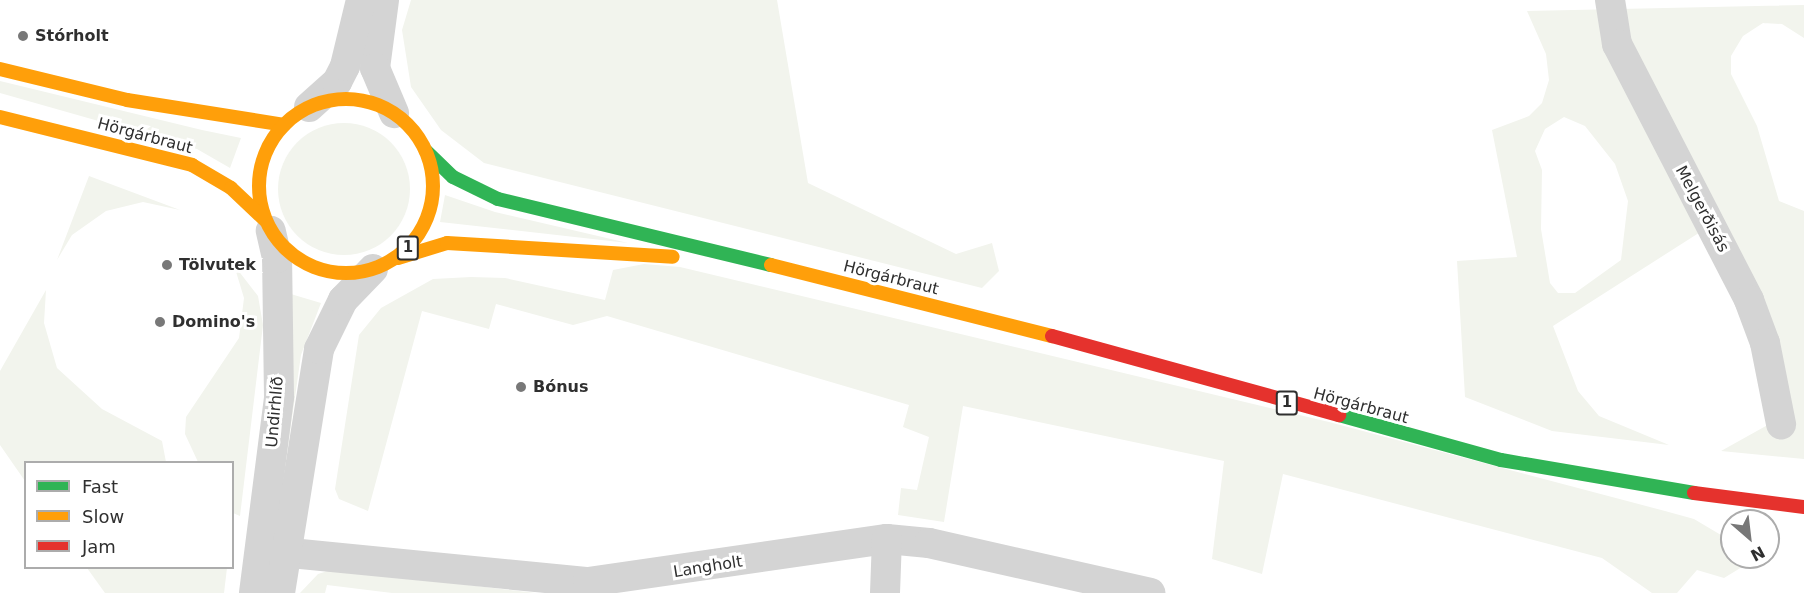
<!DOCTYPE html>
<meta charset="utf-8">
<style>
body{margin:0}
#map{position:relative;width:1804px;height:593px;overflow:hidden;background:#fff;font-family:"DejaVu Sans",sans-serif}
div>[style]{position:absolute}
.green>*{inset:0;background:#f2f4ed}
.round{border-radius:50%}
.street>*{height:30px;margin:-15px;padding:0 15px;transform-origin:15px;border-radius:15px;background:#d4d4d4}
.fast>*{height:14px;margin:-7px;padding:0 7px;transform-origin:7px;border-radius:7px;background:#30b455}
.slow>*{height:14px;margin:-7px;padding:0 7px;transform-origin:7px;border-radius:7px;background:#ff9f0a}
.slow>.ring{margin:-7px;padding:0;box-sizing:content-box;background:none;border:14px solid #ff9f0a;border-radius:50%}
.jam>*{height:14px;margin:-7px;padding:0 7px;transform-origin:7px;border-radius:7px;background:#e5322d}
.dots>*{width:16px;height:16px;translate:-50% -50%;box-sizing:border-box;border:3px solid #fff;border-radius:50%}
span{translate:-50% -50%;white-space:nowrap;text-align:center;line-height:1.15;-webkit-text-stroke:6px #fff;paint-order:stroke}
.shield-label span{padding:2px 4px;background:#fff;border:2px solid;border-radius:4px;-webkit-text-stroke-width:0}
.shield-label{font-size:15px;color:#2f2f2f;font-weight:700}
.poi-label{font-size:16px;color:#2f2f2f;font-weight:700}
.left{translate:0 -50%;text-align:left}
.street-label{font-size:16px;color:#2f2f2f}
.legend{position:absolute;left:24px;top:461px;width:210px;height:108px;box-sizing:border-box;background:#fff;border:2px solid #acacac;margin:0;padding:8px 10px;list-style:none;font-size:18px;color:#2f2f2f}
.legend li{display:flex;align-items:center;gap:12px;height:30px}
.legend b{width:30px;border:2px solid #acacac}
.north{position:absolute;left:1720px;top:509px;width:60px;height:60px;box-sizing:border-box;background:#fff;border:2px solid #acacac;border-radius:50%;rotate:152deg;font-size:16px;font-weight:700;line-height:24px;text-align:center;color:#2f2f2f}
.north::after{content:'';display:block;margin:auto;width:21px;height:27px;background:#787878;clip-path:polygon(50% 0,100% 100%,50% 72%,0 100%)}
</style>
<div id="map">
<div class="green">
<div style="clip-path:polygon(411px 0,777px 0,808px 183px,956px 254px,992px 243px,999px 271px,982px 288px,484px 163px,441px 130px,411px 87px,402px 30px)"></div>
<div style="clip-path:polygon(evenodd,1804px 5px,1804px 38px,1782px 24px,1763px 23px,1743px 36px,1731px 56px,1731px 74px,1757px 126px,1779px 201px,1804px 211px,1804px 459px,1721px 451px,1773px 422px,1716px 222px,1553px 326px,1578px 391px,1599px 416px,1669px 445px,1552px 431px,1465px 397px,1457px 261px,1517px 257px,1492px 130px,1529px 116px,1542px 103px,1549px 80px,1546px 54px,1527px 11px,1804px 5px,1564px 117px,1585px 126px,1615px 164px,1628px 201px,1621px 260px,1575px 293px,1558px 293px,1550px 283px,1541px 229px,1542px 170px,1535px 151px,1545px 129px,1564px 117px)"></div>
<div style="clip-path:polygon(0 81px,202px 130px,241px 138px,230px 168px,197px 149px,0 93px)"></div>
<div class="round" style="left:278px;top:123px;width:132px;height:132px"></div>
<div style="clip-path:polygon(89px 176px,180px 210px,143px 202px,106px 211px,72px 235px,57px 260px)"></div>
<div style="clip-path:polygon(445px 195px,495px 212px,628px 243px,440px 222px)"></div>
<div style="clip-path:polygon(644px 264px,680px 267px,1329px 422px,1665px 511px,1694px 519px,1726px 538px,1742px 567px,1724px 578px,1697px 570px,1677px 593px,1652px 593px,1602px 558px,1283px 474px,1262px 574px,1212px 559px,1224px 461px,963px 406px,944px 522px,898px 515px,901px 488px,917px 490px,929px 437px,903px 427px,909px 405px,607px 316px,573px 325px,496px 304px,489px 329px,422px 311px,368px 511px,339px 499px,335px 489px,359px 335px,381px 308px,433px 279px,471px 277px,505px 278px,605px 300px,613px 270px)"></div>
<div style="clip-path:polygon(234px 265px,258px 296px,263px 325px,240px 516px,233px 513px,232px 462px,198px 462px,185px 434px,186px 417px,239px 338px,244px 298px)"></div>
<div style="clip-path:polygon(46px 290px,44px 323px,57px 368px,102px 409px,162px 441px,166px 462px,26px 462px,25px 481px,0 445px,0 371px)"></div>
<div style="clip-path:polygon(284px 292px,321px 303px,301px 355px,282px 488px)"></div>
<div style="clip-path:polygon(87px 568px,227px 568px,224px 593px,105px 593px)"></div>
<div style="clip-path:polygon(334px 569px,536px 593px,392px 593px,327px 585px,325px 593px,300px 593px,318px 574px)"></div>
</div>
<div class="street">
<div style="left:384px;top:0;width:69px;rotate:97.5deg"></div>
<div style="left:375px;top:68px;width:49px;rotate:67.1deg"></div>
<div style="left:1610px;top:0;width:45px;rotate:81deg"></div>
<div style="left:1617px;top:44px;width:288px;rotate:62.7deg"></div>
<div style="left:1749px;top:300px;width:46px;rotate:69.6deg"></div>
<div style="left:1765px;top:343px;width:83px;rotate:78.8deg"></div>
<div style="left:309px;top:107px;width:38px;rotate:-42deg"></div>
<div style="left:337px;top:82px;width:18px;rotate:-63deg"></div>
<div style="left:345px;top:66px;width:68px;rotate:-76.4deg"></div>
<div style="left:260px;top:550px;width:330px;rotate:5.6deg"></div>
<div style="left:588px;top:582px;width:302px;rotate:-8.2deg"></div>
<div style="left:887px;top:539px;width:42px;rotate:5.4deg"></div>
<div style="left:929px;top:543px;width:227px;rotate:12.7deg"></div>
<div style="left:254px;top:593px;width:198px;rotate:-82.7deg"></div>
<div style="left:279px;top:397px;width:139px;rotate:-90.8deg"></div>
<div style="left:277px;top:258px;width:28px;rotate:-103deg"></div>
<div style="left:280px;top:593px;width:247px;rotate:-80.9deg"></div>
<div style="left:319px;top:349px;width:55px;rotate:-63.9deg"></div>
<div style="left:343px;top:300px;width:43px;rotate:-45.9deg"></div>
<div style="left:885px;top:593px;width:54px;rotate:-87.9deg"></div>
</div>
<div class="fast">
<div style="left:426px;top:151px;width:37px;rotate:44deg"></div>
<div style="left:453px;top:177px;width:50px;rotate:26.1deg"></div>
<div style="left:498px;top:199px;width:281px;rotate:13.6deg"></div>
<div style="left:1339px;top:415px;width:168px;rotate:15.5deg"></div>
<div style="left:1501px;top:460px;width:196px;rotate:9.7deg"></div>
</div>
<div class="slow">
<div style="left:0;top:69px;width:131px;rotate:13.7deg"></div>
<div style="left:127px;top:100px;width:159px;rotate:9deg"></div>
<div class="ring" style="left:259px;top:99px;width:160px;height:160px"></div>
<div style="left:0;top:117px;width:198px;rotate:14deg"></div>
<div style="left:192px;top:165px;width:45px;rotate:30.5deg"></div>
<div style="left:231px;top:188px;width:47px;rotate:43.3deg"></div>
<div style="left:398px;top:258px;width:51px;rotate:-17deg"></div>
<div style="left:447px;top:243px;width:226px;rotate:3.5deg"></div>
<div style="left:771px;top:265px;width:290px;rotate:14.2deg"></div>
</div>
<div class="jam">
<div style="left:1052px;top:336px;width:298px;rotate:15.4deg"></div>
<div style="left:1694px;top:493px;width:111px;rotate:7.3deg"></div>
</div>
<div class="dots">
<div style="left:23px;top:36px;background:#787878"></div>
<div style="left:167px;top:265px;background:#787878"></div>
<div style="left:160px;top:322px;background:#787878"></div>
<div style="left:521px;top:387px;background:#787878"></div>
</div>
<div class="shield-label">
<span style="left:408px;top:248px">1</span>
<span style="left:1287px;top:403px">1</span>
</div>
<div class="poi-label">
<span class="left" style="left:35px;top:36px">Stórholt</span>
<span class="left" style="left:179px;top:265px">Tölvutek</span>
<span class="left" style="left:172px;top:322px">Domino's</span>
<span class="left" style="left:533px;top:387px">Bónus</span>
</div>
<div class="street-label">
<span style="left:145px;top:136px;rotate:15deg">Hörgárbraut</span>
<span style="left:1702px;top:209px;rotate:62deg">Melgerðisás</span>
<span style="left:891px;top:278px;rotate:14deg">Hörgárbraut</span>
<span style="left:1361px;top:406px;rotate:15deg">Hörgárbraut</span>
<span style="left:275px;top:412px;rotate:-85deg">Undirhlíð</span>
<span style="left:708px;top:567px;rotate:-9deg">Langholt</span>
</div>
<ul class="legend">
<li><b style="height:8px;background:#30b455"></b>Fast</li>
<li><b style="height:8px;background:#ff9f0a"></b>Slow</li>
<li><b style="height:8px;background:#e5322d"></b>Jam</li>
</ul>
<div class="north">N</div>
</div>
